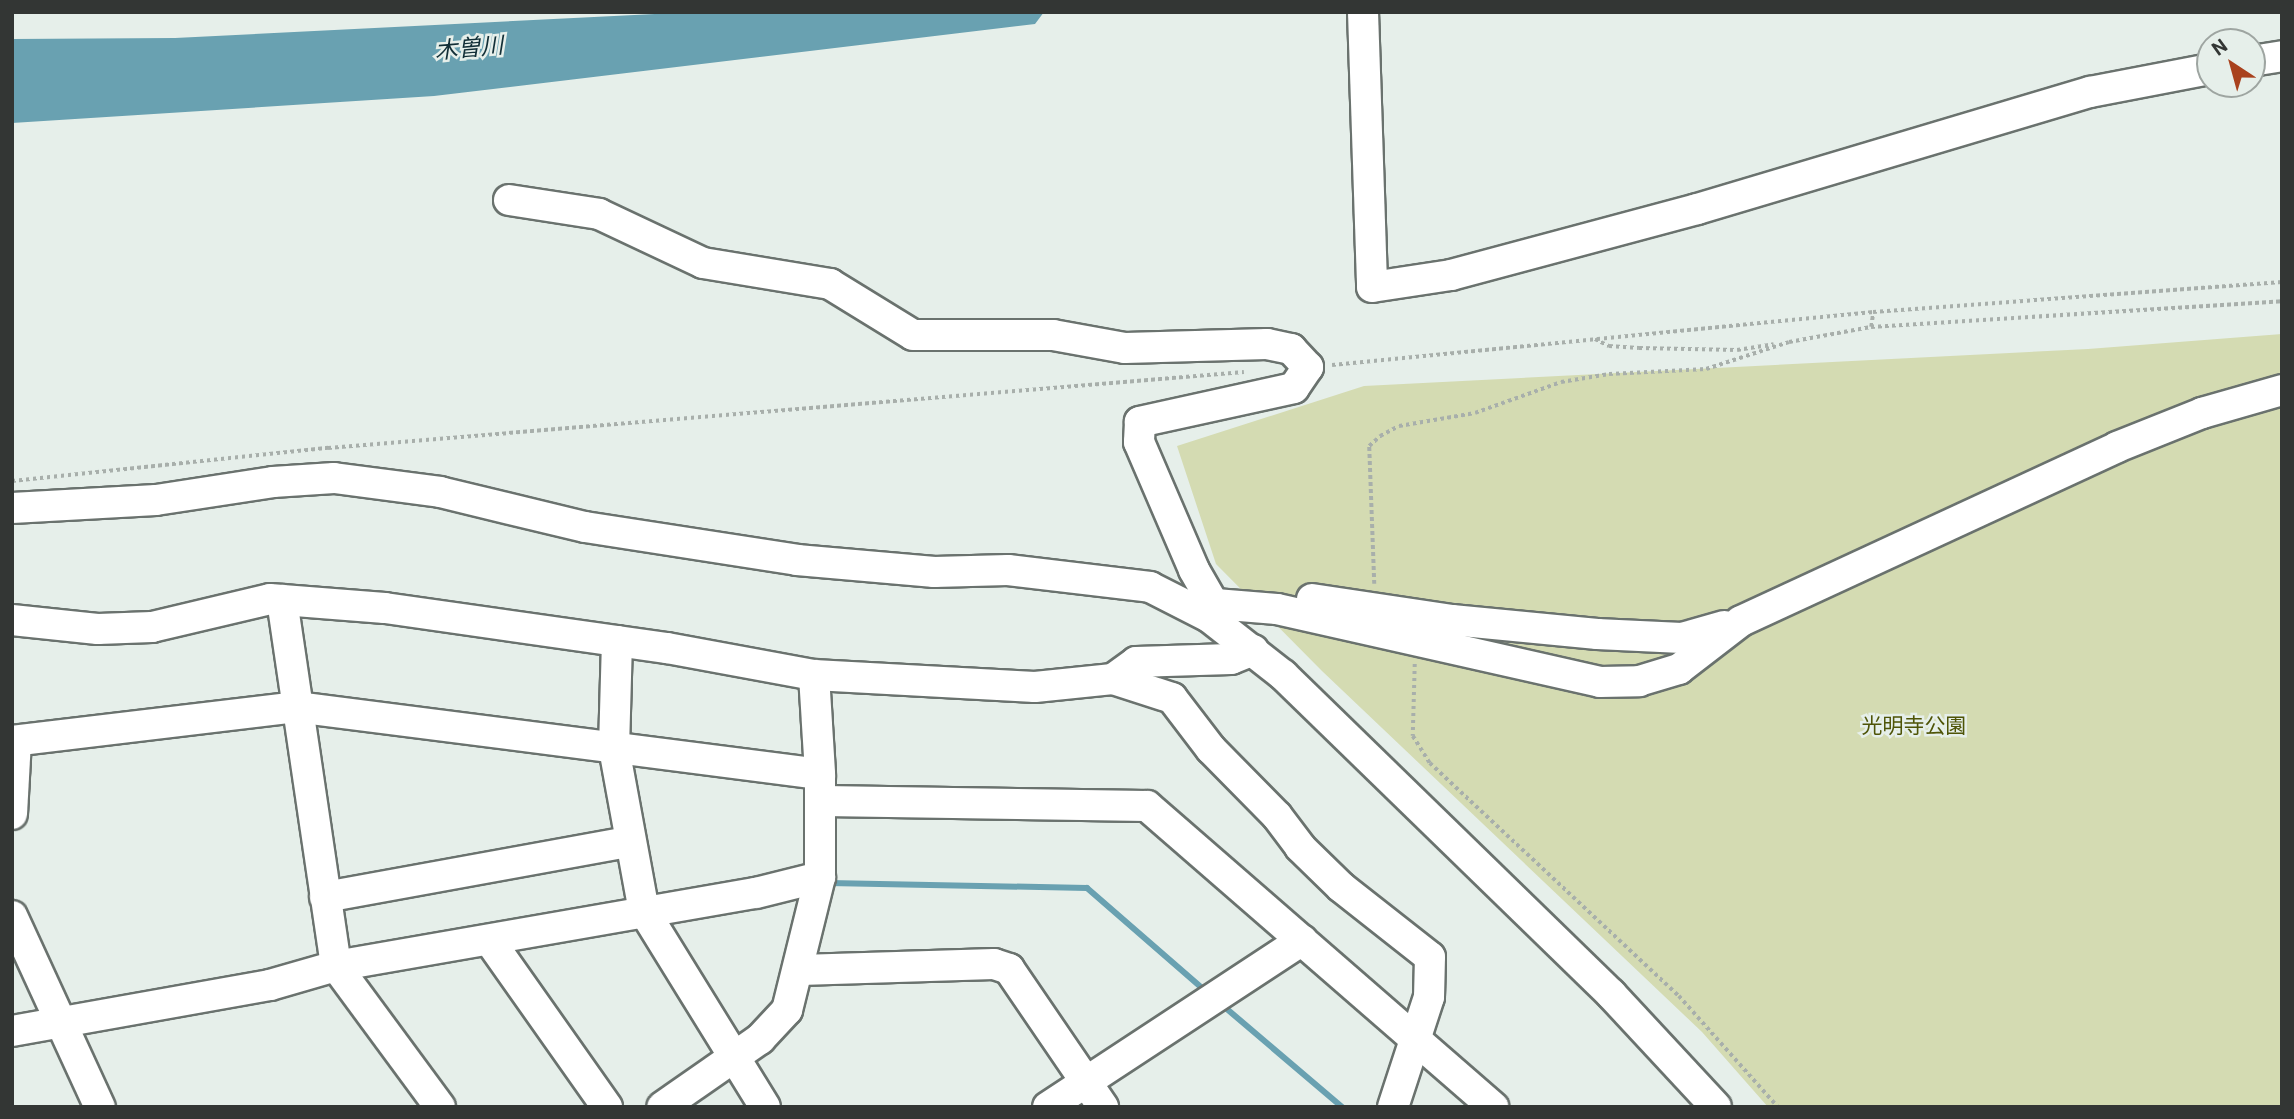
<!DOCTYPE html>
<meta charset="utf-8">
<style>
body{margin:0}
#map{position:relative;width:2294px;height:1119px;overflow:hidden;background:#e6efea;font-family:Roboto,"Noto Sans JP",sans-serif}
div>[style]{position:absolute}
.green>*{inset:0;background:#d4dbb2}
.water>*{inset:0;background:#69a1b1}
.stream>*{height:6px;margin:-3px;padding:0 3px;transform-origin:3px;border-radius:3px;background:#69a1b1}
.path>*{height:3.5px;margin-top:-1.75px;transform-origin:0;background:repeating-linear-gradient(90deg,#a8afab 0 3.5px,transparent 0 7px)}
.roads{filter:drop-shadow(2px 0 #6a726e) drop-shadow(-2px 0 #6a726e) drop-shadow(0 2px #6a726e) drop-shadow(0 -2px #6a726e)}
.minor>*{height:30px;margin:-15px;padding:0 15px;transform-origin:15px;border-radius:15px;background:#fff}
span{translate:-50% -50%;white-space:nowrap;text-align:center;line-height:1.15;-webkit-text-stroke:5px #e6efea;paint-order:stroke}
.park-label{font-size:21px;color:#4e5407}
.water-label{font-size:23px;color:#122f37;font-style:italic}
.frame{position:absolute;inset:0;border:14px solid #333634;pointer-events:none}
.north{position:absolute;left:2196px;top:28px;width:70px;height:70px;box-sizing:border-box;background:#e6efea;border:2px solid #9ea5a1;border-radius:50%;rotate:324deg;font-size:19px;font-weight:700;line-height:28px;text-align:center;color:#333634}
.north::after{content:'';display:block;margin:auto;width:24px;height:32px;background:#a9421e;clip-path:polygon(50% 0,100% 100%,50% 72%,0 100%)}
</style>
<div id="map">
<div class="green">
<div style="clip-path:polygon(2282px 334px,2282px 1107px,1768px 1107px,1702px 1032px,1322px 671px,1216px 564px,1177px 446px,1364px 386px,2088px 349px)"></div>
</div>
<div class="water">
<div style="clip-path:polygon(695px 12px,1044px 12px,1035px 24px,434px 96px,12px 123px,12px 39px,175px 38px)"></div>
</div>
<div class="stream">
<div style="left:829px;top:883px;width:258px;rotate:1.1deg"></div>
<div style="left:1087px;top:888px;width:152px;rotate:41deg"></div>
<div style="left:1221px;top:1004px;width:159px;rotate:40.4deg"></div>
</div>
<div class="path">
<div style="left:1871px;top:327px;width:412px;rotate:-3.6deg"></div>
<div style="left:1595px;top:339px;width:16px;rotate:27deg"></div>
<div style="left:1609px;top:346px;width:30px;rotate:4deg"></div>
<div style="left:1639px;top:348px;width:98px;rotate:1.2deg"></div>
<div style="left:1737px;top:350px;width:37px;rotate:-9deg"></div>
<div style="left:1789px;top:342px;width:83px;rotate:-10.4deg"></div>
<div style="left:1871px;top:327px;width:14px;rotate:-82deg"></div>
<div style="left:1332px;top:365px;width:544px;rotate:-5.6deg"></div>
<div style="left:1873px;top:312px;width:410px;rotate:-4.2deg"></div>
<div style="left:12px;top:481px;width:318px;rotate:-6deg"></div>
<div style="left:328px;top:448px;width:919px;rotate:-4.74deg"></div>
<div style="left:1374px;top:584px;width:138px;rotate:-92.1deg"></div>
<div style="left:1369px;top:446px;width:15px;rotate:-42deg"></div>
<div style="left:1380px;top:436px;width:21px;rotate:-28deg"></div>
<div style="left:1399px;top:426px;width:77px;rotate:-9.7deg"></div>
<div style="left:1475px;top:413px;width:91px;rotate:-19.8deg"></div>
<div style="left:1561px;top:382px;width:49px;rotate:-9.5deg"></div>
<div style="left:1609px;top:374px;width:97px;rotate:-3deg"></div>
<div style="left:1706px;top:369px;width:87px;rotate:-18deg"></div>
<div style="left:1415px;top:664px;width:72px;rotate:91.6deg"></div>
<div style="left:1413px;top:736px;width:32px;rotate:58deg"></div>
<div style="left:1430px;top:763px;width:341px;rotate:43.1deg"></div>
<div style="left:1679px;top:996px;width:149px;rotate:48.3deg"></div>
</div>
<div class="roads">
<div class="minor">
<div style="left:1363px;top:12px;width:275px;rotate:88.1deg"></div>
<div style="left:1372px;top:287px;width:80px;rotate:-8.6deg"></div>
<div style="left:1451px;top:275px;width:255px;rotate:-15deg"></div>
<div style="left:1697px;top:209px;width:410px;rotate:-16.6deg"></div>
<div style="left:2090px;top:92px;width:122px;rotate:-10.9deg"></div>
<div style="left:2252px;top:61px;width:30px;rotate:-9deg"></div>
<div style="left:509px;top:200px;width:91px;rotate:8.8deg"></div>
<div style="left:599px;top:214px;width:115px;rotate:25.2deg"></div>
<div style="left:703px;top:263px;width:129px;rotate:9.4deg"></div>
<div style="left:830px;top:284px;width:97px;rotate:31.6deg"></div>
<div style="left:913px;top:335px;width:140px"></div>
<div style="left:1053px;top:335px;width:73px;rotate:10.2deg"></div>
<div style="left:1125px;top:348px;width:142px;rotate:-1.6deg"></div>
<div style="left:1267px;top:344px;width:25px;rotate:12deg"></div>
<div style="left:1291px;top:349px;width:25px;rotate:47deg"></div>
<div style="left:1308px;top:367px;width:25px;rotate:124deg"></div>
<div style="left:1294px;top:388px;width:158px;rotate:167.6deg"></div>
<div style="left:1140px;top:422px;width:20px;rotate:93deg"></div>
<div style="left:1139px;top:442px;width:139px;rotate:66.7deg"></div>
<div style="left:1194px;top:570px;width:38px;rotate:60deg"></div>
<div style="left:12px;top:508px;width:144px;rotate:-3.2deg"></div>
<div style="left:156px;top:500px;width:118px;rotate:-8.7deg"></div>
<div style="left:273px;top:482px;width:61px;rotate:-3.8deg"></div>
<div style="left:334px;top:478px;width:107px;rotate:7.5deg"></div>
<div style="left:440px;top:492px;width:149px;rotate:13.6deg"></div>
<div style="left:585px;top:527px;width:215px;rotate:8.8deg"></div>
<div style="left:797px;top:560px;width:138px;rotate:5deg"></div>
<div style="left:934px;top:572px;width:74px;rotate:-1.5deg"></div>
<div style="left:1008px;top:570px;width:143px;rotate:6.8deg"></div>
<div style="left:1150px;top:587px;width:66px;rotate:27deg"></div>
<div style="left:1209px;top:617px;width:94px;rotate:38.1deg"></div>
<div style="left:1283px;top:675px;width:458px;rotate:44.2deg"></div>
<div style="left:1611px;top:994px;width:154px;rotate:47.1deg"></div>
<div style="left:1312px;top:599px;width:142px;rotate:8.5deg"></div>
<div style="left:1452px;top:620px;width:146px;rotate:5.5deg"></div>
<div style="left:1597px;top:634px;width:85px;rotate:2.7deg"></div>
<div style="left:1682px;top:638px;width:44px;rotate:-15.9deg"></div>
<div style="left:282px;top:600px;width:370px;rotate:81.6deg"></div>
<div style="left:336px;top:966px;width:175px;rotate:53.6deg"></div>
<div style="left:1196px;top:606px;width:8px;rotate:-23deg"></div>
<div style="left:1203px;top:603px;width:74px;rotate:4.6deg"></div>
<div style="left:1277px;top:609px;width:331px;rotate:12.7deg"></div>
<div style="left:1600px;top:682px;width:39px;rotate:-1deg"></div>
<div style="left:1639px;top:681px;width:42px;rotate:-16.7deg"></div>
<div style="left:1679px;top:669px;width:78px;rotate:-37.7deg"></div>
<div style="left:1741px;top:621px;width:414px;rotate:-24.8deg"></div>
<div style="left:2117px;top:447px;width:92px;rotate:-21.8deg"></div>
<div style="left:2202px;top:413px;width:83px;rotate:-16deg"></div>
<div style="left:12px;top:620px;width:86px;rotate:6deg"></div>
<div style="left:98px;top:629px;width:54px;rotate:-2.1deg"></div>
<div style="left:152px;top:627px;width:121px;rotate:-13.3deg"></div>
<div style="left:270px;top:599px;width:115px;rotate:4.5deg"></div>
<div style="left:385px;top:608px;width:285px;rotate:8.1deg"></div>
<div style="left:667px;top:648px;width:149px;rotate:10.4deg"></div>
<div style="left:814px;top:675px;width:221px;rotate:3.1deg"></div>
<div style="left:1035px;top:687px;width:78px;rotate:-5.9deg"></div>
<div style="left:1113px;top:679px;width:29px;rotate:-36deg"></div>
<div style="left:1136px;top:662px;width:95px;rotate:-1.8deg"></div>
<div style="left:1231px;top:659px;width:24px;rotate:-22deg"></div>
<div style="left:617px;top:641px;width:107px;rotate:91.6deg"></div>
<div style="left:614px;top:748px;width:166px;rotate:79.6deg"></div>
<div style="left:644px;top:911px;width:230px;rotate:58.3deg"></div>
<div style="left:814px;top:675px;width:99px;rotate:86.5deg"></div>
<div style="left:1113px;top:679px;width:62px;rotate:17.9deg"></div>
<div style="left:1172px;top:698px;width:64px;rotate:52.6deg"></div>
<div style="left:1211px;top:749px;width:94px;rotate:45.4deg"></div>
<div style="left:1277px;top:816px;width:39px;rotate:53deg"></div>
<div style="left:1300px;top:847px;width:57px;rotate:44.3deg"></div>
<div style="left:1341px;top:887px;width:113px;rotate:38.2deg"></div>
<div style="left:1430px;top:957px;width:40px;rotate:91.4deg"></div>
<div style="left:1429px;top:997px;width:116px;rotate:108.1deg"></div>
<div style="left:12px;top:741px;width:286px;rotate:-6.8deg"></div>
<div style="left:296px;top:707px;width:528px;rotate:7.29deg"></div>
<div style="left:820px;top:774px;width:103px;rotate:90deg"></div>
<div style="left:820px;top:877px;width:137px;rotate:103.9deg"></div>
<div style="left:787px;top:1010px;width:40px;rotate:133deg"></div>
<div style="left:760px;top:1039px;width:119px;rotate:145.2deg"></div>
<div style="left:823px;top:801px;width:324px;rotate:0.9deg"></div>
<div style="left:1147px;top:806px;width:459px;rotate:41deg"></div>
<div style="left:12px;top:814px;width:73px;rotate:-86.9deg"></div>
<div style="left:325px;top:897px;width:308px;rotate:-10.3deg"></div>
<div style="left:12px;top:916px;width:210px;rotate:65.3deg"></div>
<div style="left:490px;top:941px;width:203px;rotate:54.8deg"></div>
<div style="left:800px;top:970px;width:194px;rotate:-1.8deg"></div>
<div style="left:994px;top:964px;width:16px;rotate:18deg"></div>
<div style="left:1009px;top:969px;width:167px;rotate:55.7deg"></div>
<div style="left:12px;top:1031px;width:262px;rotate:-10.1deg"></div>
<div style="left:270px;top:985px;width:69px;rotate:-16.1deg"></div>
<div style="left:336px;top:966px;width:426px;rotate:-9.9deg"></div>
<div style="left:756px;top:893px;width:66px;rotate:-14deg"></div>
<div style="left:1048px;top:1107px;width:304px;rotate:-33.3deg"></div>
</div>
</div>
<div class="park-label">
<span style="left:1914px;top:726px">光明寺公園</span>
</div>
<div class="water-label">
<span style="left:469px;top:49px;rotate:-5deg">木曽川</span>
</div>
<div class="frame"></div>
<div class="north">N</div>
</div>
